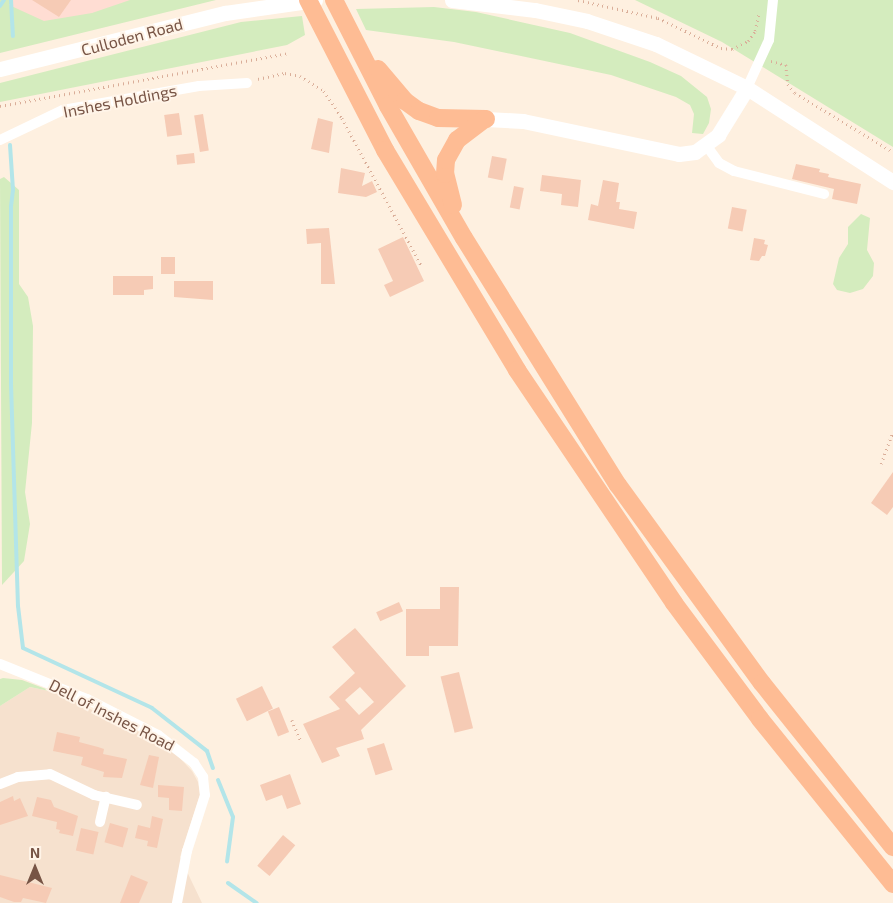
<!DOCTYPE html>
<style>
body{margin:0}
#map{position:relative;width:893px;height:903px;overflow:hidden;background:#fef0e0;font-family:"Exo 2",sans-serif}
div>[style]{position:absolute}
.residential>*{inset:0;background:#f6e1ce}
.commercial>*{inset:0;background:#ffddd3}
.green>*{inset:0;background:#d4ecbe}
.stream>*{height:4px;margin:-2px;padding:0 2px;transform-origin:2px;border-radius:2px;background:#b3e5e9}
.building>*{inset:0;background:#f6cbb5;transform-origin:0 0}
.path>*{height:2.5px;margin-top:-1.25px;transform-origin:0;background:repeating-linear-gradient(90deg,#daae99 0 1px,transparent 0 5px)}
.minor>*{height:10px;margin:-5px;padding:0 5px;transform-origin:5px;border-radius:5px;background:#fff}
.secondary>*{height:15px;margin:-7.5px;padding:0 7.5px;transform-origin:7.5px;border-radius:7.5px;background:#fff}
.trunk>*{height:18px;margin:-9px;padding:0 9px;transform-origin:9px;border-radius:9px;background:#febc94}
span{translate:-50% -50%;white-space:nowrap;text-align:center;line-height:1.15;-webkit-text-stroke:4px #fff4e8;paint-order:stroke}
.street-label{font-size:16px;color:#775445}
.north{position:absolute;left:10px;top:843px;width:50px;height:50px;-webkit-text-stroke:4px #fff4e8;paint-order:stroke;rotate:0deg;font-size:14px;font-weight:700;line-height:20px;text-align:center;color:#775445}
.north::after{content:'';display:block;margin:auto;width:18px;height:22px;background:#775445;clip-path:polygon(50% 0,100% 100%,50% 72%,0 100%)}
</style>
<div id="map">
<div class="residential">
<div style="clip-path:polygon(30px 687px,54px 692px,137px 731px,174px 752px,192px 771px,198px 782px,200px 795px,180px 857px,202px 903px,0 903px,0 706px)"></div>
</div>
<div class="commercial">
<div style="clip-path:polygon(0 0,184px 0,0 47px)"></div>
</div>
<div class="green">
<div style="clip-path:polygon(0 0,12px 0,9px 5px,44px 21px,92px 13px,130px 0,216px 0,0 53px)"></div>
<div style="clip-path:polygon(635px 0,893px 0,893px 147px,722px 42px)"></div>
<div style="clip-path:polygon(434px 7px,476px 12px,570px 33px,650px 62px,681px 76px,707px 97px,711px 109px,709px 123px,703px 134px,692px 133px,694px 114px,690px 105px,676px 97px,611px 75px,454px 42px,366px 30px,356px 9px)"></div>
<div style="clip-path:polygon(302px 16px,305px 35px,287px 45px,0 102px,0 83px,241px 22px)"></div>
<div style="clip-path:polygon(4px 177px,19px 190px,19px 284px,28px 297px,33px 326px,32px 423px,25px 492px,30px 524px,24px 561px,2px 585px,0 179px)"></div>
<div style="clip-path:polygon(861px 214px,870px 218px,867px 250px,874px 263px,873px 276px,863px 289px,850px 293px,837px 290px,833px 284px,839px 258px,848px 244px,848px 227px)"></div>
<div style="clip-path:polygon(3px 678px,22px 680px,54px 692px,30px 687px,0 706px,0 679px)"></div>
</div>
<div class="stream">
<div style="left:11px;top:0;width:36px;rotate:87deg"></div>
<div style="left:0;top:6px;width:7px;rotate:-56deg"></div>
<div style="left:10px;top:145px;width:45px;rotate:86.2deg"></div>
<div style="left:13px;top:190px;width:17px;rotate:97deg"></div>
<div style="left:11px;top:207px;width:177px;rotate:90deg"></div>
<div style="left:11px;top:384px;width:222px;rotate:88.2deg"></div>
<div style="left:18px;top:606px;width:42px;rotate:83.2deg"></div>
<div style="left:23px;top:648px;width:142px;rotate:24.9deg"></div>
<div style="left:152px;top:708px;width:70px;rotate:38deg"></div>
<div style="left:207px;top:751px;width:18px;rotate:71deg"></div>
<div style="left:218px;top:780px;width:40px;rotate:68deg"></div>
<div style="left:233px;top:817px;width:45px;rotate:97.6deg"></div>
<div style="left:228px;top:883px;width:35px;rotate:35deg"></div>
</div>
<div class="building">
<div style="clip-path:polygon(32px 0,71px 0,59px 17px)"></div>
<div style="left:179px;top:113px;width:22px;height:15px;rotate:82deg"></div>
<div style="left:203px;top:114px;width:37px;height:9px;rotate:81deg"></div>
<div style="clip-path:polygon(318px 118px,333px 122px,329px 153px,311px 149px)"></div>
<div style="left:194px;top:153px;width:10px;height:18px;rotate:84deg"></div>
<div style="left:492px;top:156px;width:15px;height:22px;rotate:11deg"></div>
<div style="clip-path:polygon(796px 164px,820px 169px,819px 172px,829px 174px,828px 177px,861px 184px,857px 204px,832px 199px,834px 189px,792px 179px)"></div>
<div style="clip-path:polygon(341px 168px,365px 173px,362px 186px,372px 181px,377px 192px,366px 197px,338px 193px)"></div>
<div style="clip-path:polygon(542px 175px,581px 180px,578px 207px,561px 205px,562px 194px,540px 191px)"></div>
<div style="clip-path:polygon(603px 180px,619px 183px,616px 202px,620px 202px,619px 209px,637px 212px,634px 229px,588px 220px,591px 204px,598px 206px)"></div>
<div style="left:514px;top:186px;width:10px;height:22px;rotate:11deg"></div>
<div style="left:732px;top:207px;width:15px;height:22px;rotate:11deg"></div>
<div style="clip-path:polygon(329px 228px,335px 284px,321px 284px,321px 243px,307px 244px,306px 229px)"></div>
<div style="clip-path:polygon(403px 237px,424px 281px,390px 297px,384px 285px,393px 281px,378px 249px)"></div>
<div style="clip-path:polygon(754px 238px,765px 240px,764px 244px,768px 245px,765px 256px,762px 256px,759px 261px,750px 260px)"></div>
<div style="left:161px;top:257px;width:14px;height:17px"></div>
<div style="clip-path:polygon(113px 276px,153px 276px,153px 289px,144px 290px,144px 295px,113px 295px)"></div>
<div style="clip-path:polygon(174px 281px,213px 281px,213px 300px,174px 297px)"></div>
<div style="clip-path:polygon(893px 472px,893px 507px,887px 515px,871px 503px)"></div>
<div style="clip-path:polygon(440px 587px,459px 587px,458px 646px,429px 646px,429px 656px,406px 656px,406px 609px,440px 609px)"></div>
<div style="left:399px;top:602px;width:10px;height:25px;rotate:66deg"></div>
<div style="clip-path:polygon(evenodd,355px 628px,406px 686px,361px 730px,364px 739px,336px 748px,340px 756px,322px 763px,303px 724px,340px 709px,329px 697px,355px 673px,332px 647px,355px 628px,360px 687px,374px 702px,359px 715px,345px 700px,360px 687px)"></div>
<div style="left:459px;top:672px;width:58px;height:19px;rotate:76deg"></div>
<div style="left:262px;top:686px;width:25px;height:29px;rotate:64deg"></div>
<div style="left:279px;top:707px;width:27px;height:12px;rotate:68deg"></div>
<div style="clip-path:polygon(57px 732px,80px 737px,79px 742px,98px 747px,104px 749px,103px 754px,127px 759px,122px 778px,103px 777px,104px 772px,81px 765px,83px 757px,53px 751px)"></div>
<div style="left:384px;top:743px;width:28px;height:18px;rotate:72deg"></div>
<div style="clip-path:polygon(149px 755px,159px 757px,153px 788px,140px 785px)"></div>
<div style="clip-path:polygon(290px 774px,301px 804px,287px 809px,282px 795px,266px 801px,260px 785px)"></div>
<div style="clip-path:polygon(158px 785px,184px 787px,182px 811px,169px 810px,169px 798px,158px 797px)"></div>
<div style="clip-path:polygon(13px 796px,14px 801px,20px 798px,28px 816px,0 825px,0 802px)"></div>
<div style="clip-path:polygon(37px 797px,51px 800px,54px 807px,78px 816px,73px 836px,59px 833px,60px 830px,56px 829px,57px 822px,32px 816px)"></div>
<div style="clip-path:polygon(152px 816px,163px 819px,157px 848px,147px 846px,148px 841px,135px 838px,138px 825px,150px 828px)"></div>
<div style="left:110px;top:823px;width:19px;height:20px;rotate:16deg"></div>
<div style="left:81px;top:828px;width:18px;height:23px;rotate:13deg"></div>
<div style="left:283px;top:835px;width:16px;height:40px;rotate:40deg"></div>
<div style="clip-path:polygon(0 875px,52px 888px,46px 903px,23px 898px,21px 902px,14px 902px,0 897px)"></div>
<div style="clip-path:polygon(131px 875px,148px 882px,139px 903px,120px 903px)"></div>
</div>
<div class="path">
<div style="left:578px;top:0;width:82px;rotate:12.7deg"></div>
<div style="left:658px;top:18px;width:70px;rotate:25.5deg"></div>
<div style="left:721px;top:48px;width:11px;rotate:5deg"></div>
<div style="left:732px;top:49px;width:18px;rotate:-27deg"></div>
<div style="left:748px;top:41px;width:12px;rotate:-55deg"></div>
<div style="left:755px;top:31px;width:19px;rotate:-78deg"></div>
<div style="left:771px;top:61px;width:16px;rotate:15deg"></div>
<div style="left:786px;top:65px;width:19px;rotate:84deg"></div>
<div style="left:788px;top:84px;width:11px;rotate:52deg"></div>
<div style="left:795px;top:93px;width:114px;rotate:31deg"></div>
<div style="left:258px;top:79px;width:28px;rotate:-13deg"></div>
<div style="left:285px;top:73px;width:15px;rotate:11deg"></div>
<div style="left:300px;top:76px;width:28px;rotate:32deg"></div>
<div style="left:324px;top:91px;width:32px;rotate:56deg"></div>
<div style="left:342px;top:118px;width:167px;rotate:61.7deg"></div>
<div style="left:0;top:106px;width:293px;rotate:-10.4deg"></div>
<div style="left:881px;top:464px;width:35px;rotate:-70deg"></div>
<div style="left:292px;top:720px;width:23px;rotate:67deg"></div>
</div>
<div class="minor">
<div style="left:747px;top:88px;width:53px;rotate:-65.4deg"></div>
<div style="left:769px;top:40px;width:40px;rotate:-84.3deg"></div>
<div style="left:0;top:140px;width:70px;rotate:-25.5deg"></div>
<div style="left:63px;top:110px;width:138px;rotate:-10deg"></div>
<div style="left:199px;top:86px;width:48px;rotate:-3.6deg"></div>
<div style="left:706px;top:145px;width:22px;rotate:54deg"></div>
<div style="left:719px;top:163px;width:17px;rotate:28deg"></div>
<div style="left:734px;top:171px;width:93px;rotate:14.3deg"></div>
<div style="left:0;top:664px;width:94px;rotate:21.9deg"></div>
<div style="left:87px;top:699px;width:80px;rotate:26.9deg"></div>
<div style="left:158px;top:735px;width:46px;rotate:37.9deg"></div>
<div style="left:194px;top:763px;width:17px;rotate:57deg"></div>
<div style="left:203px;top:777px;width:18px;rotate:84deg"></div>
<div style="left:205px;top:795px;width:59px;rotate:107.8deg"></div>
<div style="left:187px;top:851px;width:53px;rotate:100.9deg"></div>
<div style="left:0;top:784px;width:19px;rotate:-21deg"></div>
<div style="left:18px;top:777px;width:32px;rotate:-5deg"></div>
<div style="left:50px;top:774px;width:49px;rotate:25.5deg"></div>
<div style="left:94px;top:795px;width:44px;rotate:13.1deg"></div>
<div style="left:100px;top:822px;width:26px;rotate:-77deg"></div>
</div>
<div class="secondary">
<div style="left:452px;top:0;width:84px;rotate:6.9deg"></div>
<div style="left:535px;top:10px;width:53px;rotate:11.9deg"></div>
<div style="left:587px;top:21px;width:73px;rotate:18.4deg"></div>
<div style="left:656px;top:44px;width:101px;rotate:25.8deg"></div>
<div style="left:747px;top:88px;width:174px;rotate:32.8deg"></div>
<div style="left:0;top:69px;width:232px;rotate:-14deg"></div>
<div style="left:225px;top:13px;width:91px;rotate:-8.2deg"></div>
<div style="left:486px;top:119px;width:37px;rotate:3deg"></div>
<div style="left:523px;top:121px;width:159px;rotate:11.9deg"></div>
<div style="left:679px;top:154px;width:16px;rotate:-7deg"></div>
<div style="left:695px;top:152px;width:29px;rotate:-36deg"></div>
<div style="left:718px;top:135px;width:55px;rotate:-58.3deg"></div>
</div>
<div class="trunk">
<div style="left:308px;top:0;width:169px;rotate:62.8deg"></div>
<div style="left:385px;top:150px;width:257px;rotate:59deg"></div>
<div style="left:517px;top:370px;width:281px;rotate:56deg"></div>
<div style="left:674px;top:603px;width:144px;rotate:53.4deg"></div>
<div style="left:760px;top:719px;width:212px;rotate:51.1deg"></div>
<div style="left:334px;top:0;width:119px;rotate:63deg"></div>
<div style="left:388px;top:106px;width:152px;rotate:60.1deg"></div>
<div style="left:464px;top:238px;width:291px;rotate:58.1deg"></div>
<div style="left:618px;top:485px;width:245px;rotate:54deg"></div>
<div style="left:762px;top:683px;width:210px;rotate:51.4deg"></div>
<div style="left:378px;top:69px;width:42px;rotate:49.8deg"></div>
<div style="left:405px;top:101px;width:17px;rotate:36deg"></div>
<div style="left:419px;top:111px;width:20px;rotate:20deg"></div>
<div style="left:438px;top:118px;width:48px;rotate:1.2deg"></div>
<div style="left:453px;top:205px;width:32px;rotate:-104deg"></div>
<div style="left:445px;top:174px;width:14px;rotate:-86deg"></div>
<div style="left:446px;top:160px;width:23px;rotate:-61deg"></div>
<div style="left:457px;top:140px;width:35px;rotate:-37deg"></div>
</div>
<div class="street-label">
<span style="left:132px;top:37px;rotate:-15deg">Culloden Road</span>
<span style="left:120px;top:101px;rotate:-11deg">Inshes Holdings</span>
<span style="left:112px;top:715px;rotate:27deg">Dell of Inshes Road</span>
</div>
<div class="north">N</div>
</div>
